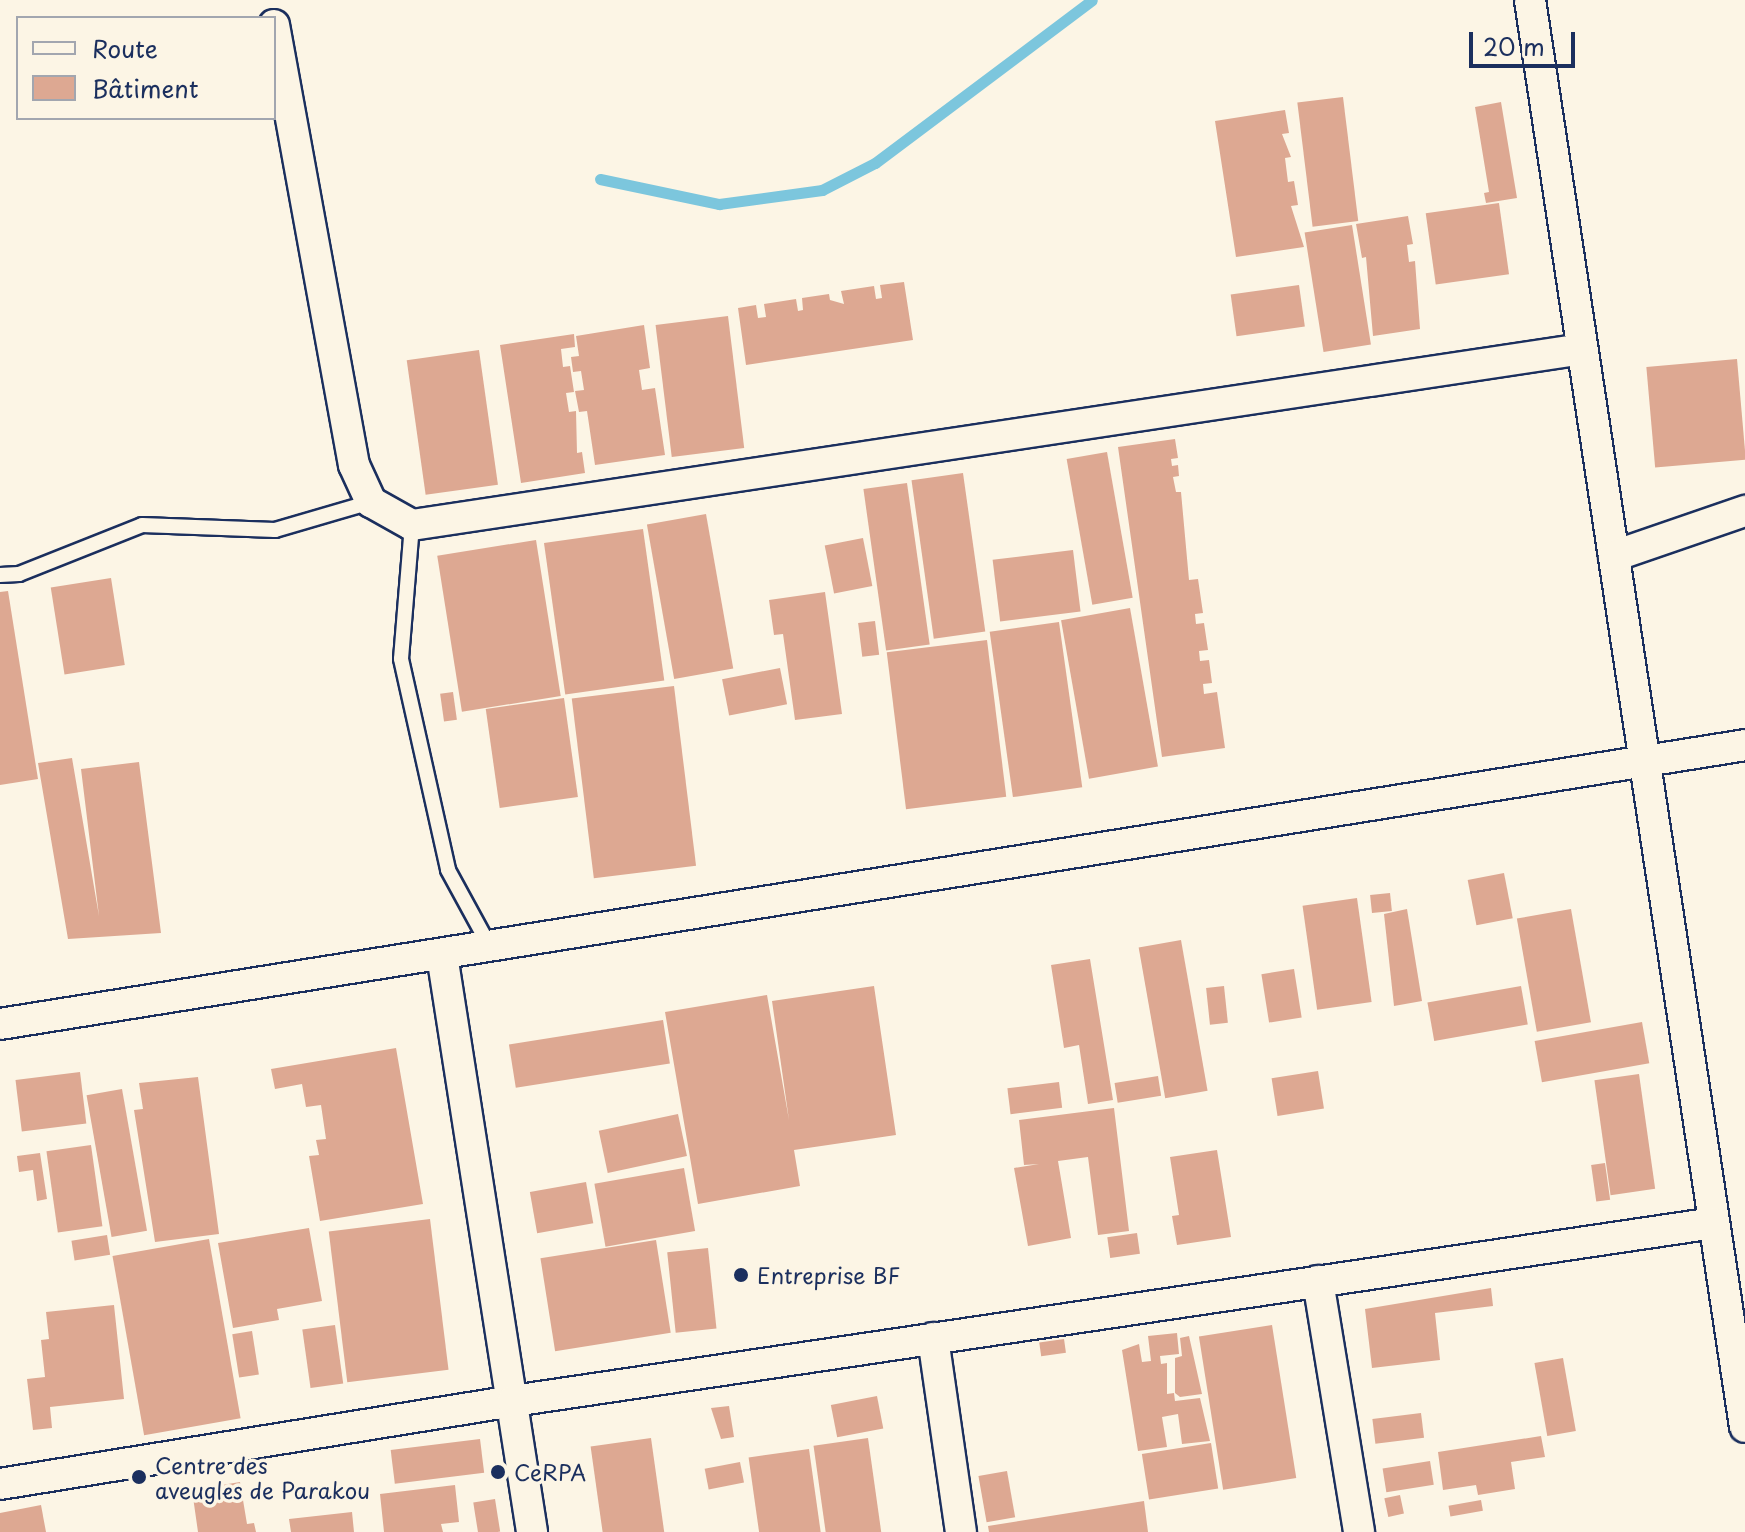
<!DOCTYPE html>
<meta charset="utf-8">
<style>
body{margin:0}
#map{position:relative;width:1745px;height:1532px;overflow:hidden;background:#fcf5e5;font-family:"Playpen Sans",sans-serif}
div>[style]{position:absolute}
.stream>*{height:11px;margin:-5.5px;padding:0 5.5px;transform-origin:5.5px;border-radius:5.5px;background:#7cc6dd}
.building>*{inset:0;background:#dda892;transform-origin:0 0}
.roads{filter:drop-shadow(2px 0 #1b2f5e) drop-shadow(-2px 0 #1b2f5e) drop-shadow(0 2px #1b2f5e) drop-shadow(0 -2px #1b2f5e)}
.service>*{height:14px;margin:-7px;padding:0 7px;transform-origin:7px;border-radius:7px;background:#fcf5e5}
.minor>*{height:30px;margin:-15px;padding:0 15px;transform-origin:15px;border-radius:15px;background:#fcf5e5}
.dots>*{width:22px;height:22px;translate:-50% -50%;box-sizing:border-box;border:4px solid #fcf5e5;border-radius:50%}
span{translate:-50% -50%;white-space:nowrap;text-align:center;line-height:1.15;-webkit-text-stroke:7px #fcf5e5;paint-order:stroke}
.poi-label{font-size:22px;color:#1b2f5e}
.left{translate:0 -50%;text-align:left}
.legend{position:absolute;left:16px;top:16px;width:260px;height:104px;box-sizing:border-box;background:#fcf5e5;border:2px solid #a2a6af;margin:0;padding:10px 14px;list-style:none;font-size:24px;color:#1b2f5e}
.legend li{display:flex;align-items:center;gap:16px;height:40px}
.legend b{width:40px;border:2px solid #a2a6af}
.scale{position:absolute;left:1469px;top:32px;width:106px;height:36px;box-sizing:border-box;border:4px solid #1b2f5e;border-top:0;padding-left:10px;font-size:24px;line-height:28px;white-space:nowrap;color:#1b2f5e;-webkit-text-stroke:6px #fcf5e5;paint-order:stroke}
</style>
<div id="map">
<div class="stream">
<div style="left:600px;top:179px;width:122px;rotate:11.9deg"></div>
<div style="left:719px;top:204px;width:104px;rotate:-7.7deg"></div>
<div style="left:822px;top:190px;width:59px;rotate:-27deg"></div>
<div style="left:875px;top:163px;width:271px;rotate:-36.9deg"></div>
</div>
<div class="building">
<div style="left:1343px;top:97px;width:125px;height:46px;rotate:83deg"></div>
<div style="clip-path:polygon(1501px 102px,1517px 198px,1486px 203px,1484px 193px,1489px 192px,1475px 107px)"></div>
<div style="clip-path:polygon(1285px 110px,1289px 133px,1282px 134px,1291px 157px,1285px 158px,1288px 182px,1294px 181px,1298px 205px,1291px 206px,1304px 247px,1236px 257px,1215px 121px)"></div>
<div style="left:1499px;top:203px;width:72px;height:74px;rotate:82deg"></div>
<div style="clip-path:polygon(1408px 216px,1413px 244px,1407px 245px,1409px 262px,1415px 261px,1420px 329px,1373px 336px,1366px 257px,1362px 258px,1356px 224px)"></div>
<div style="left:1352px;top:225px;width:121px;height:48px;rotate:81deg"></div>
<div style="clip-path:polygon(904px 282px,913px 340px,746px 365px,738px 308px,756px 305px,758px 318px,766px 317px,764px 304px,796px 299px,798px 311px,803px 310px,802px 298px,829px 294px,830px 300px,844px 304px,841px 291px,874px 286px,876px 299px,882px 298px,880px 285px)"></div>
<div style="left:1299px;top:285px;width:42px;height:69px;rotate:82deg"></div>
<div style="left:728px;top:316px;width:133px;height:73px;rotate:83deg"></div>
<div style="clip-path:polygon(644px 325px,650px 368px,639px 370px,642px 390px,655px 388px,665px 455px,595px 465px,587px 411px,579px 412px,575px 391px,584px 390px,581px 371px,573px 372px,571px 357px,579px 356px,576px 336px)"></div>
<div style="clip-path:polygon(574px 334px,575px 347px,561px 349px,563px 367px,570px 366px,574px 392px,566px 393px,569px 412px,576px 411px,577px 453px,582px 452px,585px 473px,521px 483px,500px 345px)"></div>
<div style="left:479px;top:350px;width:136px;height:73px;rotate:82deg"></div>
<div style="left:1737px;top:359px;width:101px;height:91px;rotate:85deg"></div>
<div style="clip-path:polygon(1175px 439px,1178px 458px,1171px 459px,1172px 466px,1178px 465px,1179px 476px,1173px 477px,1176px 492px,1181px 492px,1189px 580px,1198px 579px,1203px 613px,1195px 614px,1196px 624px,1204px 623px,1208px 650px,1199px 651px,1200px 661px,1209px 660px,1212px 683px,1203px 684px,1204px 694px,1217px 692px,1225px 748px,1162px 757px,1118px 447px)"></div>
<div style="left:1107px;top:452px;width:148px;height:41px;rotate:80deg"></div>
<div style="left:963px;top:473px;width:160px;height:52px;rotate:82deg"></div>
<div style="left:907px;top:483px;width:163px;height:44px;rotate:82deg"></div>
<div style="left:706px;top:514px;width:157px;height:60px;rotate:80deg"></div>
<div style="left:643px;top:529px;width:153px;height:100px;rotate:82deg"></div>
<div style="left:863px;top:538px;width:49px;height:39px;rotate:79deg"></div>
<div style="left:536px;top:540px;width:158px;height:100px;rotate:81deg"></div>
<div style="left:1073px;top:550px;width:62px;height:81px;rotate:83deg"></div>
<div style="left:111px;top:578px;width:88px;height:61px;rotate:81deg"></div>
<div style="clip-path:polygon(8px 591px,38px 779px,0 785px,0 592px)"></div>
<div style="clip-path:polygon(825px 592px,842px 714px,795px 720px,783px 634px,774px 635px,769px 600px)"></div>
<div style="left:1130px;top:608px;width:161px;height:70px;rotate:80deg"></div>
<div style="left:875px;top:621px;width:34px;height:17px;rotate:83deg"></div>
<div style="left:1059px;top:622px;width:167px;height:70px;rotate:82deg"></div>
<div style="left:987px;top:640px;width:158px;height:101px;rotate:83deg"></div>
<div style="left:780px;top:668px;width:37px;height:59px;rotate:79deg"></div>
<div style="left:674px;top:686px;width:181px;height:103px;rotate:83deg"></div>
<div style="left:453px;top:692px;width:28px;height:13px;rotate:82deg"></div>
<div style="left:564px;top:698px;width:100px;height:79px;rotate:82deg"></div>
<div style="clip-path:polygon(72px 758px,99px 916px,81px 769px,139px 762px,161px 933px,68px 939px,38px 763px)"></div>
<div style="left:1504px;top:873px;width:46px;height:37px;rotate:79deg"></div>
<div style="left:1390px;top:893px;width:18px;height:20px;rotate:84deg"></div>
<div style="left:1357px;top:898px;width:105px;height:55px;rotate:82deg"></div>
<div style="clip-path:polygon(1407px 909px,1422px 1001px,1394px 1006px,1384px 914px)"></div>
<div style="left:1571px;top:909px;width:115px;height:55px;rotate:80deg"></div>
<div style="left:1181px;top:940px;width:153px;height:43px;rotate:80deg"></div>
<div style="clip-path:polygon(1090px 959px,1113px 1100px,1088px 1104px,1079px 1045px,1064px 1048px,1051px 965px)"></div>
<div style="left:1294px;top:969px;width:49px;height:33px;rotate:81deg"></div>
<div style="clip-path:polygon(874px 986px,896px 1135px,794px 1150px,800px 1186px,698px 1204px,665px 1012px,767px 995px,789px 1120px,772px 1001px)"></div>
<div style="left:1224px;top:986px;width:37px;height:18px;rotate:84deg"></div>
<div style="left:1521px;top:986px;width:39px;height:95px;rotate:80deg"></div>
<div style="left:663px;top:1020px;width:44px;height:156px;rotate:81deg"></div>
<div style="left:1642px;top:1022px;width:42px;height:109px;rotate:80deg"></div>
<div style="clip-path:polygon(396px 1048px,423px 1204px,320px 1221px,309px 1156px,319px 1155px,316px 1140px,326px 1139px,321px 1105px,306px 1107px,302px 1084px,275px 1089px,271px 1069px)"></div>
<div style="left:1318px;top:1071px;width:38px;height:47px;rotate:81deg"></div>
<div style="left:80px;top:1072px;width:52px;height:65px;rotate:83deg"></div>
<div style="left:1639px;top:1074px;width:116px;height:45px;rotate:82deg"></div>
<div style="left:1158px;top:1076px;width:20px;height:44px;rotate:81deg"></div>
<div style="clip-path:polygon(198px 1077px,219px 1234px,155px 1242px,134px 1110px,143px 1109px,139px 1083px)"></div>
<div style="left:1059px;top:1082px;width:26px;height:52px;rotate:83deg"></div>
<div style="left:122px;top:1089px;width:144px;height:36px;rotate:80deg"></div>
<div style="clip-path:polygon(1114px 1108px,1129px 1231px,1098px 1235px,1088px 1157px,1058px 1161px,1071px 1238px,1028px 1246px,1014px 1168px,1039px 1164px,1024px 1165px,1019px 1120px)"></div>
<div style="left:678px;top:1114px;width:43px;height:81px;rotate:78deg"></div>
<div style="left:91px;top:1145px;width:82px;height:45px;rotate:82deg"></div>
<div style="clip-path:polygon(1217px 1150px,1231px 1237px,1177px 1245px,1172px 1216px,1179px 1215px,1170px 1157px)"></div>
<div style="clip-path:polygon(40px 1153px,47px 1199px,37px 1201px,33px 1170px,19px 1172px,17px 1156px)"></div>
<div style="left:1605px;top:1163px;width:37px;height:14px;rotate:82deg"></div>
<div style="left:684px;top:1168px;width:64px;height:91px;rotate:80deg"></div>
<div style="left:586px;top:1182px;width:42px;height:57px;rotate:80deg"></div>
<div style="left:430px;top:1219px;width:152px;height:102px;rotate:83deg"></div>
<div style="clip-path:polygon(309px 1228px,322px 1301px,277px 1309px,279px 1320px,233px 1328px,218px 1243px)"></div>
<div style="left:1137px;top:1233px;width:21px;height:30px;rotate:82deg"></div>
<div style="left:107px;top:1235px;width:20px;height:36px;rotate:81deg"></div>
<div style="left:209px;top:1239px;width:182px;height:98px;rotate:80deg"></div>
<div style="left:656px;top:1240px;width:94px;height:117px;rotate:81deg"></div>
<div style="left:708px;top:1248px;width:81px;height:41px;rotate:84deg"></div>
<div style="clip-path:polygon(1491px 1288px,1493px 1306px,1435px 1313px,1440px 1360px,1372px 1368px,1365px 1309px)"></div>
<div style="clip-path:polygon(114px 1305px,124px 1399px,50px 1407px,52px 1428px,33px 1430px,27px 1379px,45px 1377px,41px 1340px,49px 1339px,46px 1312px)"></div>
<div style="left:335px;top:1325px;width:59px;height:33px;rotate:82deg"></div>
<div style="left:1272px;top:1325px;width:155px;height:74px;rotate:81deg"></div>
<div style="left:252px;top:1331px;width:44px;height:20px;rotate:81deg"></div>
<div style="clip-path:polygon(1177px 1333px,1179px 1354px,1160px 1356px,1161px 1364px,1167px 1363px,1167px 1394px,1174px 1393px,1175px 1401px,1200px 1398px,1210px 1441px,1182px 1444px,1178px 1414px,1162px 1417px,1167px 1447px,1138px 1451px,1122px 1350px,1139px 1344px,1142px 1362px,1151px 1361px,1148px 1336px)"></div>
<div style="clip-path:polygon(1189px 1336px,1202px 1394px,1180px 1397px,1175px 1393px,1175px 1358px,1182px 1356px,1180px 1338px)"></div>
<div style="left:1064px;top:1339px;width:14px;height:25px;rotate:82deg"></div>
<div style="left:1563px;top:1358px;width:74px;height:29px;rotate:80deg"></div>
<div style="left:877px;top:1396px;width:33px;height:47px;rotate:79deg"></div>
<div style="clip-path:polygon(729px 1406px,734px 1437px,721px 1439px,711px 1408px)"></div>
<div style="left:1421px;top:1413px;width:25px;height:49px;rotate:83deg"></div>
<div style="clip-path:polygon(1541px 1436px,1545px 1457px,1511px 1462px,1515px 1489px,1478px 1495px,1476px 1485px,1443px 1490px,1438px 1452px)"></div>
<div style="left:651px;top:1438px;width:95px;height:61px;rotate:82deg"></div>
<div style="left:868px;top:1438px;width:95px;height:55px;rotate:82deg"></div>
<div style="left:480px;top:1439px;width:34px;height:90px;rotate:83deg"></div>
<div style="left:1211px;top:1443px;width:46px;height:70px;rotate:81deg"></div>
<div style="left:809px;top:1449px;width:84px;height:61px;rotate:82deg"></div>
<div style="left:1430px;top:1461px;width:24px;height:48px;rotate:81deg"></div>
<div style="left:740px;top:1462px;width:21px;height:36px;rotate:79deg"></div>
<div style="left:1007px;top:1471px;width:47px;height:29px;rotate:80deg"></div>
<div style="clip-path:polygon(240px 1482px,247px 1524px,254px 1523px,256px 1532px,198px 1532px,192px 1490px)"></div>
<div style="clip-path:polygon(455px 1485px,459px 1522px,441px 1524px,443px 1532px,384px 1532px,380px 1494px)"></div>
<div style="left:1400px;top:1495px;width:19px;height:16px;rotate:78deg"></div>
<div style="left:495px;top:1499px;width:33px;height:22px;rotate:81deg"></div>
<div style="left:1481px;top:1500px;width:11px;height:33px;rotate:80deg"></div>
<div style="clip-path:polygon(1144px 1501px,1148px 1532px,989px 1532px,988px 1526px)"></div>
<div style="clip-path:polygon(41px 1505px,46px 1532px,0 1532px,0 1513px)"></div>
<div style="clip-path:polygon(352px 1512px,354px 1532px,291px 1532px,289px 1519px)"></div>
</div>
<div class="roads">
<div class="service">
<div style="left:412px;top:525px;width:134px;rotate:94.7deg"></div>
<div style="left:401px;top:659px;width:216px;rotate:77.4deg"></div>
<div style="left:448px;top:870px;width:88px;rotate:61.4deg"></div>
<div style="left:0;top:575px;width:19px;rotate:-3deg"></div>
<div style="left:19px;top:574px;width:132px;rotate:-21.7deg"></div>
<div style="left:142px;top:525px;width:133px;rotate:2.2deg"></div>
<div style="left:275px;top:530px;width:100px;rotate:-16.3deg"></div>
</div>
<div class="minor">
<div style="left:1530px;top:0;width:1443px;rotate:81.43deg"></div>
<div style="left:274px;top:25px;width:447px;rotate:79.7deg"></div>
<div style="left:354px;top:465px;width:41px;rotate:65.3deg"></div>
<div style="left:371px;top:502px;width:47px;rotate:29.3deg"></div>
<div style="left:412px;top:525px;width:1183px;rotate:-8.55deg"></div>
<div style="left:1614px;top:556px;width:139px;rotate:-19deg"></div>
<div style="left:442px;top:955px;width:584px;rotate:81.13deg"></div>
<div style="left:0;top:1024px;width:1767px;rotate:-9.08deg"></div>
<div style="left:1318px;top:1281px;width:254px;rotate:80.7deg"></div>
<div style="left:933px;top:1338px;width:196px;rotate:81.8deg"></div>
<div style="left:0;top:1484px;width:520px;rotate:-9.19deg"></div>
<div style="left:513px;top:1401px;width:1214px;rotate:-8.43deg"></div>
</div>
</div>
<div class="dots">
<div style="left:741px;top:1275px;background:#1b2f5e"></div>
<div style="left:498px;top:1472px;background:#1b2f5e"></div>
<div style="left:139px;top:1477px;background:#1b2f5e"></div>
</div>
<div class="poi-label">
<span class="left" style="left:757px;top:1275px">Entreprise BF</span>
<span class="left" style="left:155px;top:1477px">Centre des<br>aveugles de Parakou</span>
<span class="left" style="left:514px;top:1472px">CeRPA</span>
</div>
<ul class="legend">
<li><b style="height:10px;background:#fcf5e5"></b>Route</li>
<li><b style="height:22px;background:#dda892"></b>Bâtiment</li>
</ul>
<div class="scale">20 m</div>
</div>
